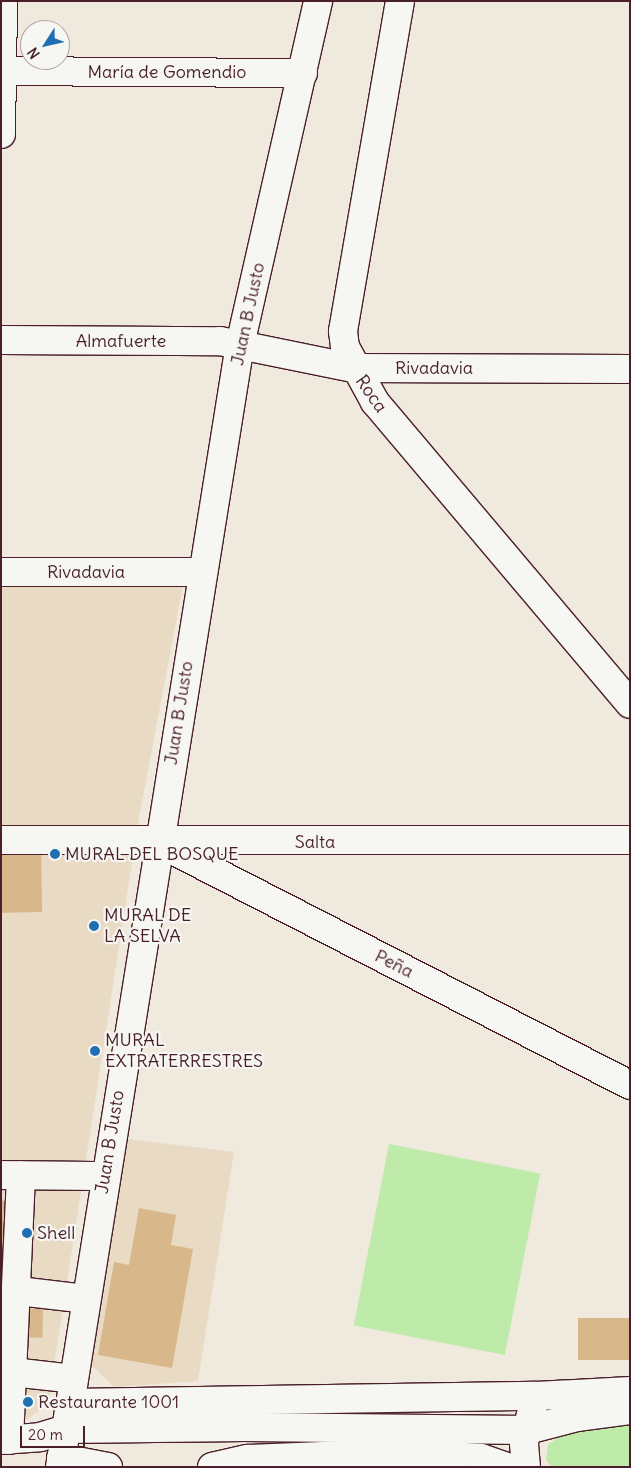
<!DOCTYPE html>
<meta charset="utf-8">
<style>
body{margin:0}
#map{position:relative;width:631px;height:1468px;overflow:hidden;background:#f0e9dd;font-family:Delius,sans-serif}
div>[style]{position:absolute}
.built>*{inset:0;background:#e9dac4}
.green>*{inset:0;background:#beeba9;transform-origin:0 0}
.building>*{inset:0;background:#d8b78a;transform-origin:0 0}
.roads{filter:drop-shadow(1px 0 #4a1f2b) drop-shadow(-1px 0 #4a1f2b) drop-shadow(0 1px #4a1f2b) drop-shadow(0 -1px #4a1f2b)}
.minor>*{height:28px;margin:-14px;padding:0 14px;transform-origin:14px;border-radius:14px;background:#f6f6f2}
.major>*{height:28px;margin:-14px;padding:0 14px;transform-origin:14px;border-radius:14px;background:#f6f6f2}
.dots>*{width:14px;height:14px;translate:-50% -50%;box-sizing:border-box;border:2px solid #f6f6f2;border-radius:50%}
span{translate:-50% -50%;white-space:nowrap;text-align:center;line-height:1.15;-webkit-text-stroke:4.5px #f6f6f2;paint-order:stroke}
.street-label{font-size:18px;color:#4a1f2b}
.poi-label{font-size:18px;color:#4a1f2b}
.left{translate:0 -50%;text-align:left}
.frame{position:absolute;inset:0;border:2px solid #4a1f2b;pointer-events:none}
.north{position:absolute;left:20px;top:20px;width:50px;height:50px;box-sizing:border-box;background:#f6f6f2;border:1px solid #b1a0a2;border-radius:50%;rotate:235deg;font-size:14px;font-weight:700;line-height:20px;text-align:center;color:#4a1f2b}
.north::after{content:'';display:block;margin:auto;width:18px;height:22px;background:#1f6fb2;clip-path:polygon(50% 0,100% 100%,50% 72%,0 100%)}
.scale{position:absolute;left:20px;top:1426px;width:65px;height:22px;box-sizing:border-box;border:2px solid #4a1f2b;border-top:0;padding-left:6px;font-size:15px;line-height:18px;white-space:nowrap;color:#4a1f2b;-webkit-text-stroke:4px #f6f6f2;paint-order:stroke}
</style>
<div id="map">
<div class="built">
<div style="clip-path:polygon(1px 584px,183px 585px,139px 818px,48px 1404px,14px 1429px,1px 1429px)"></div>
<div style="clip-path:polygon(127px 1139px,234px 1152px,198px 1381px,114px 1387px,90px 1364px)"></div>
</div>
<div class="green">
<div style="left:389px;top:1144px;width:154px;height:185px;rotate:11deg"></div>
<div style="clip-path:polygon(630px 1419px,630px 1467px,551px 1467px,546px 1459px,548px 1445px,564px 1433px)"></div>
</div>
<div class="building">
<div style="left:41px;top:848px;width:64px;height:40px;rotate:89deg"></div>
<div style="clip-path:polygon(1px 1200px,5px 1201px,4px 1267px,1px 1267px)"></div>
<div style="clip-path:polygon(139px 1208px,176px 1215px,171px 1245px,193px 1249px,172px 1368px,98px 1355px,114px 1262px,129px 1265px)"></div>
<div style="left:1px;top:1308px;width:42px;height:29px;rotate:1deg"></div>
<div style="left:578px;top:1318px;width:52px;height:42px"></div>
</div>
<div class="roads">
<div class="minor">
<div style="left:400px;top:1px;width:335px;rotate:99.8deg"></div>
<div style="left:343px;top:331px;width:16px;rotate:83deg"></div>
<div style="left:345px;top:347px;width:63px;rotate:61.4deg"></div>
<div style="left:375px;top:402px;width:395px;rotate:49.8deg"></div>
<div style="left:1px;top:71px;width:302px;rotate:0.4deg"></div>
<div style="left:1px;top:134px;width:133px;rotate:-89.1deg"></div>
<div style="left:1px;top:340px;width:219px;rotate:0.3deg"></div>
<div style="left:220px;top:341px;width:136px;rotate:11.5deg"></div>
<div style="left:353px;top:368px;width:277px;rotate:0.2deg"></div>
<div style="left:1px;top:572px;width:201px"></div>
<div style="left:1px;top:840px;width:629px"></div>
<div style="left:161px;top:844px;width:527px;rotate:27.2deg"></div>
<div style="left:1px;top:1175px;width:104px;rotate:0.6deg"></div>
<div style="left:18px;top:1291px;width:68px;rotate:6.7deg"></div>
<div style="left:12px;top:1372px;width:62px;rotate:6.4deg"></div>
<div style="left:70px;top:1403px;width:466px;rotate:-0.9deg"></div>
<div style="left:536px;top:1396px;width:94px;rotate:-3deg"></div>
<div style="left:9px;top:1440px;width:265px;rotate:-87.4deg"></div>
<div style="left:526px;top:1467px;width:25px;rotate:-95deg"></div>
<div style="left:524px;top:1442px;width:36px;rotate:-76deg"></div>
</div>
<div class="major">
<div style="left:1px;top:1440px;width:39px;rotate:-4deg"></div>
<div style="left:40px;top:1437px;width:27px;rotate:-17deg"></div>
<div style="left:66px;top:1429px;width:179px;rotate:-0.6deg"></div>
<div style="left:245px;top:1427px;width:282px;rotate:0.6deg"></div>
<div style="left:527px;top:1430px;width:52px;rotate:-14.6deg"></div>
<div style="left:577px;top:1417px;width:53px;rotate:-7.5deg"></div>
<div style="left:61px;top:1458px;width:48px;rotate:10.8deg"></div>
<div style="left:60px;top:1467px;width:1136px;rotate:-80.89deg"></div>
<div style="left:240px;top:345px;width:353px;rotate:-77.2deg"></div>
<div style="left:212px;top:1467px;width:37px;rotate:-13deg"></div>
<div style="left:248px;top:1459px;width:149px;rotate:-2.3deg"></div>
<div style="left:397px;top:1453px;width:84px;rotate:3.4deg"></div>
<div style="left:481px;top:1458px;width:28px;rotate:19deg"></div>
</div>
</div>
<div class="dots">
<div style="left:55px;top:854px;background:#1f6fb2"></div>
<div style="left:94px;top:926px;background:#1f6fb2"></div>
<div style="left:95px;top:1051px;background:#1f6fb2"></div>
<div style="left:27px;top:1233px;background:#1f6fb2"></div>
<div style="left:28px;top:1402px;background:#1f6fb2"></div>
</div>
<div class="street-label">
<span style="left:167px;top:72px">María de Gomendio</span>
<span style="left:248px;top:314px;rotate:-78deg">Juan B Justo</span>
<span style="left:121px;top:341px">Almafuerte</span>
<span style="left:434px;top:368px">Rivadavia</span>
<span style="left:371px;top:394px;rotate:55deg">Roca</span>
<span style="left:86px;top:572px">Rivadavia</span>
<span style="left:179px;top:713px;rotate:-81deg">Juan B Justo</span>
<span style="left:315px;top:842px">Salta</span>
<span style="left:394px;top:964px;rotate:27deg">Peña</span>
<span style="left:110px;top:1142px;rotate:-81deg">Juan B Justo</span>
</div>
<div class="poi-label">
<span class="left" style="left:65px;top:854px">MURAL DEL BOSQUE</span>
<span class="left" style="left:104px;top:926px">MURAL DE<br>LA SELVA</span>
<span class="left" style="left:105px;top:1051px">MURAL<br>EXTRATERRESTRES</span>
<span class="left" style="left:37px;top:1233px">Shell</span>
<span class="left" style="left:38px;top:1402px">Restaurante 1001</span>
</div>
<div class="frame"></div>
<div class="north">N</div>
<div class="scale">20 m</div>
</div>
